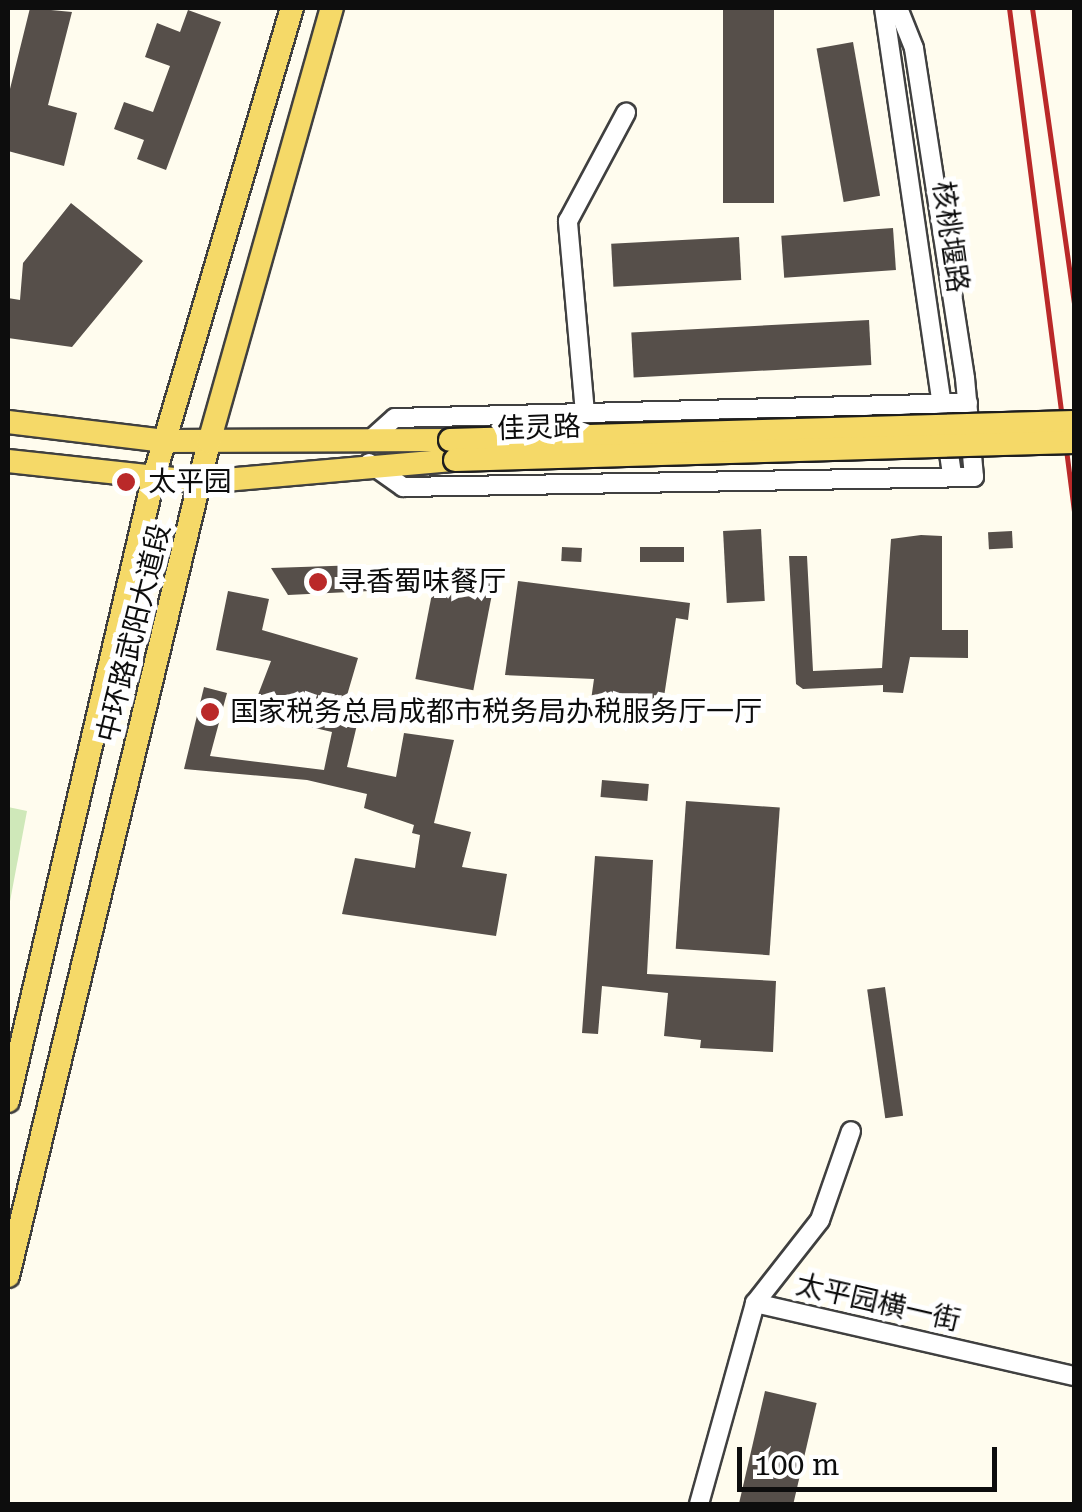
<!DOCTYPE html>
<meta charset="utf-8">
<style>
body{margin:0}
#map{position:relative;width:1082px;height:1512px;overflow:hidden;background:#fffcee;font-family:"Roboto Serif","Noto Sans SC",serif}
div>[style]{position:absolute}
.green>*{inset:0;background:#cfe8b9}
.building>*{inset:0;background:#564f4a;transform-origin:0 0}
.roads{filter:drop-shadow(2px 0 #404040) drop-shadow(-2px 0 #404040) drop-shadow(0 2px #404040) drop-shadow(0 -2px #404040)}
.minor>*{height:18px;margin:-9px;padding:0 9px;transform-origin:9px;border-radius:9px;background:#fff}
.major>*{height:22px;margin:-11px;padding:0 11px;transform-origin:11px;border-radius:11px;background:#f5d968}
.rail>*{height:5px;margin:-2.5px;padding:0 2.5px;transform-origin:2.5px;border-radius:2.5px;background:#ba2929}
.bridges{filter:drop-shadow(2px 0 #1e1e1e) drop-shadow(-2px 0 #1e1e1e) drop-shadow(0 2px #1e1e1e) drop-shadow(0 -2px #1e1e1e)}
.major-bridge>*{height:22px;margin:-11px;padding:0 11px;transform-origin:11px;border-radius:11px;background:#f5d968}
.dots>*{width:28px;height:28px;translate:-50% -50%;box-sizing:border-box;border:5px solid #fff;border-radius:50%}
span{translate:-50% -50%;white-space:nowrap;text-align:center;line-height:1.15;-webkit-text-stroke:10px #fff;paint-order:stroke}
.street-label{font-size:28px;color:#0d0d0d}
.poi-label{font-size:28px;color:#0d0d0d}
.left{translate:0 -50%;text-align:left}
.frame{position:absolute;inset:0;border:10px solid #0d0d0d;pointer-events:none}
.scale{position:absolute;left:737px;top:1447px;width:260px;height:45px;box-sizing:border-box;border:5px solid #0d0d0d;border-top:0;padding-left:12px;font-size:30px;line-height:35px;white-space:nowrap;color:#0d0d0d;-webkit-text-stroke:8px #fff;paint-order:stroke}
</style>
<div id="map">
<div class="green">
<div style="clip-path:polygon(8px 807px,27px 811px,8px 912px)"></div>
</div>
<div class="building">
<div style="clip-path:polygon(30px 8px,72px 12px,48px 105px,77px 113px,64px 166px,8px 151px,8px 97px)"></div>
<div style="left:723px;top:8px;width:51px;height:195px"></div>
<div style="clip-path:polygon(188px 10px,221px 22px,166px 170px,137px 159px,144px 140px,114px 129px,124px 102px,153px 112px,170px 66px,145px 57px,157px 23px,180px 32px)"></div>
<div style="left:853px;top:42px;width:156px;height:37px;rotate:80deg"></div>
<div style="clip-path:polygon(71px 203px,143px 261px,72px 347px,8px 338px,8px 298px,20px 300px,23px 263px)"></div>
<div style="left:893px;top:228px;width:42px;height:112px;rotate:86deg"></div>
<div style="left:739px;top:237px;width:43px;height:128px;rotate:87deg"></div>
<div style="left:869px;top:320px;width:45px;height:238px;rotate:87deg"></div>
<div style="left:761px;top:529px;width:72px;height:38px;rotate:87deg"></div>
<div style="left:1012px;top:531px;width:17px;height:24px;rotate:87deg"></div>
<div style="clip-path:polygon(921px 535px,942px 536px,942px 630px,968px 630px,968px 658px,910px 657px,903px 693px,883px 692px,883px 685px,803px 689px,796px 684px,789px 556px,807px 556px,813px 671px,882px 668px,891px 539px)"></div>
<div style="left:562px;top:547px;width:20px;height:14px;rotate:3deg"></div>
<div style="left:684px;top:547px;width:15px;height:44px;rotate:90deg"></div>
<div style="clip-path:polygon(361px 565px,370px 591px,288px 595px,271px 568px)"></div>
<div style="left:436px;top:573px;width:59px;height:108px;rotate:11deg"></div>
<div style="clip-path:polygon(518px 581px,690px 603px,688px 620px,676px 618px,662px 710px,591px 700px,594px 679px,505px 675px)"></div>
<div style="clip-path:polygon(228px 591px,269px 599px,262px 630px,358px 658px,343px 709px,360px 712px,347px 767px,396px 777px,404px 733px,454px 740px,434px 823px,471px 832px,462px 867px,507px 874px,496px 936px,342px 914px,355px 858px,415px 868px,420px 835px,412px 833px,414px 825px,364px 808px,367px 794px,307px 780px,184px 769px,204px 687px,227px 693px,210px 756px,324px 770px,332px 732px,251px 713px,271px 661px,216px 650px)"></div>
<div style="left:602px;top:780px;width:47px;height:17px;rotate:5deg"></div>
<div style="left:686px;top:801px;width:94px;height:148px;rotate:4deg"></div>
<div style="clip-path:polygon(595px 856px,653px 860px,647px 974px,776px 981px,773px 1052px,700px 1048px,701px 1040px,664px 1036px,668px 993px,602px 986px,598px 1034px,582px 1033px)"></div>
<div style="left:885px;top:987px;width:130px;height:18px;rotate:82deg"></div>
<div style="left:765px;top:1391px;width:53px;height:116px;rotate:13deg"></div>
</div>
<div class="roads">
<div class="minor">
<div style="left:884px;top:8px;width:473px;rotate:81.7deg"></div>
<div style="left:585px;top:413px;width:193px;rotate:-95.1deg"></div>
<div style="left:568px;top:221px;width:123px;rotate:-61.8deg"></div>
<div style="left:368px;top:442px;width:36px;rotate:-42deg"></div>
<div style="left:395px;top:418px;width:573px;rotate:-1.5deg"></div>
<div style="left:369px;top:463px;width:42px;rotate:35.2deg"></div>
<div style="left:403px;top:487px;width:571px;rotate:-1deg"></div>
<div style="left:974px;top:477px;width:99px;rotate:-95.2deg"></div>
<div style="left:965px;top:378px;width:334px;rotate:-98.8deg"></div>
<div style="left:914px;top:48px;width:43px;rotate:-111.8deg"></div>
<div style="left:755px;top:1303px;width:105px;rotate:-51.9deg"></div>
<div style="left:820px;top:1220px;width:94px;rotate:-70.8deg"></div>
<div style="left:699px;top:1504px;width:209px;rotate:-74.4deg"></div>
<div style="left:755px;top:1303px;width:327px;rotate:12.9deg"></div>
</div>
<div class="major">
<div style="left:8px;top:422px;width:158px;rotate:6.9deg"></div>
<div style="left:165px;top:441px;width:285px;rotate:-0.2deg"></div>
<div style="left:8px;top:461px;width:195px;rotate:6.2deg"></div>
<div style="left:202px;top:482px;width:254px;rotate:-5deg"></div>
<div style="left:8px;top:1101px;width:638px;rotate:-76.86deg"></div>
<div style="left:153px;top:480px;width:492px;rotate:-73.6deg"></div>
<div style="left:8px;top:1276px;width:858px;rotate:-76.45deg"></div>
<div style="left:209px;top:442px;width:451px;rotate:-74.2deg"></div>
</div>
</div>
<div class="rail">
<div style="left:1009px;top:8px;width:507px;rotate:82.64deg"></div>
<div style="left:1032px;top:8px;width:298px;rotate:81.9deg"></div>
</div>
<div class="bridges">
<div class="major-bridge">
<div style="left:450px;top:440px;width:624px;rotate:-1.65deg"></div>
<div style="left:455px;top:460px;width:619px;rotate:-1.67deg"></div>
</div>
</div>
<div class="dots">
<div style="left:126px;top:482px;background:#ba2929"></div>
<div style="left:318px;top:582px;background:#ba2929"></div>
<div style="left:210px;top:712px;background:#ba2929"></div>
</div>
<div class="street-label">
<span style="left:950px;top:237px;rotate:82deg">核桃堰路</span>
<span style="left:539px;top:428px;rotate:-2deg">佳灵路</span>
<span style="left:134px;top:633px;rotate:-76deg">中环路武阳大道段</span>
<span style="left:878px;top:1303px;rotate:13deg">太平园横一街</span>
</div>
<div class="poi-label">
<span class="left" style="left:148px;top:482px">太平园</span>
<span class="left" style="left:338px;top:582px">寻香蜀味餐厅</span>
<span class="left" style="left:230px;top:712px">国家税务总局成都市税务局办税服务厅一厅</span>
</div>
<div class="frame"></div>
<div class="scale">100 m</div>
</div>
